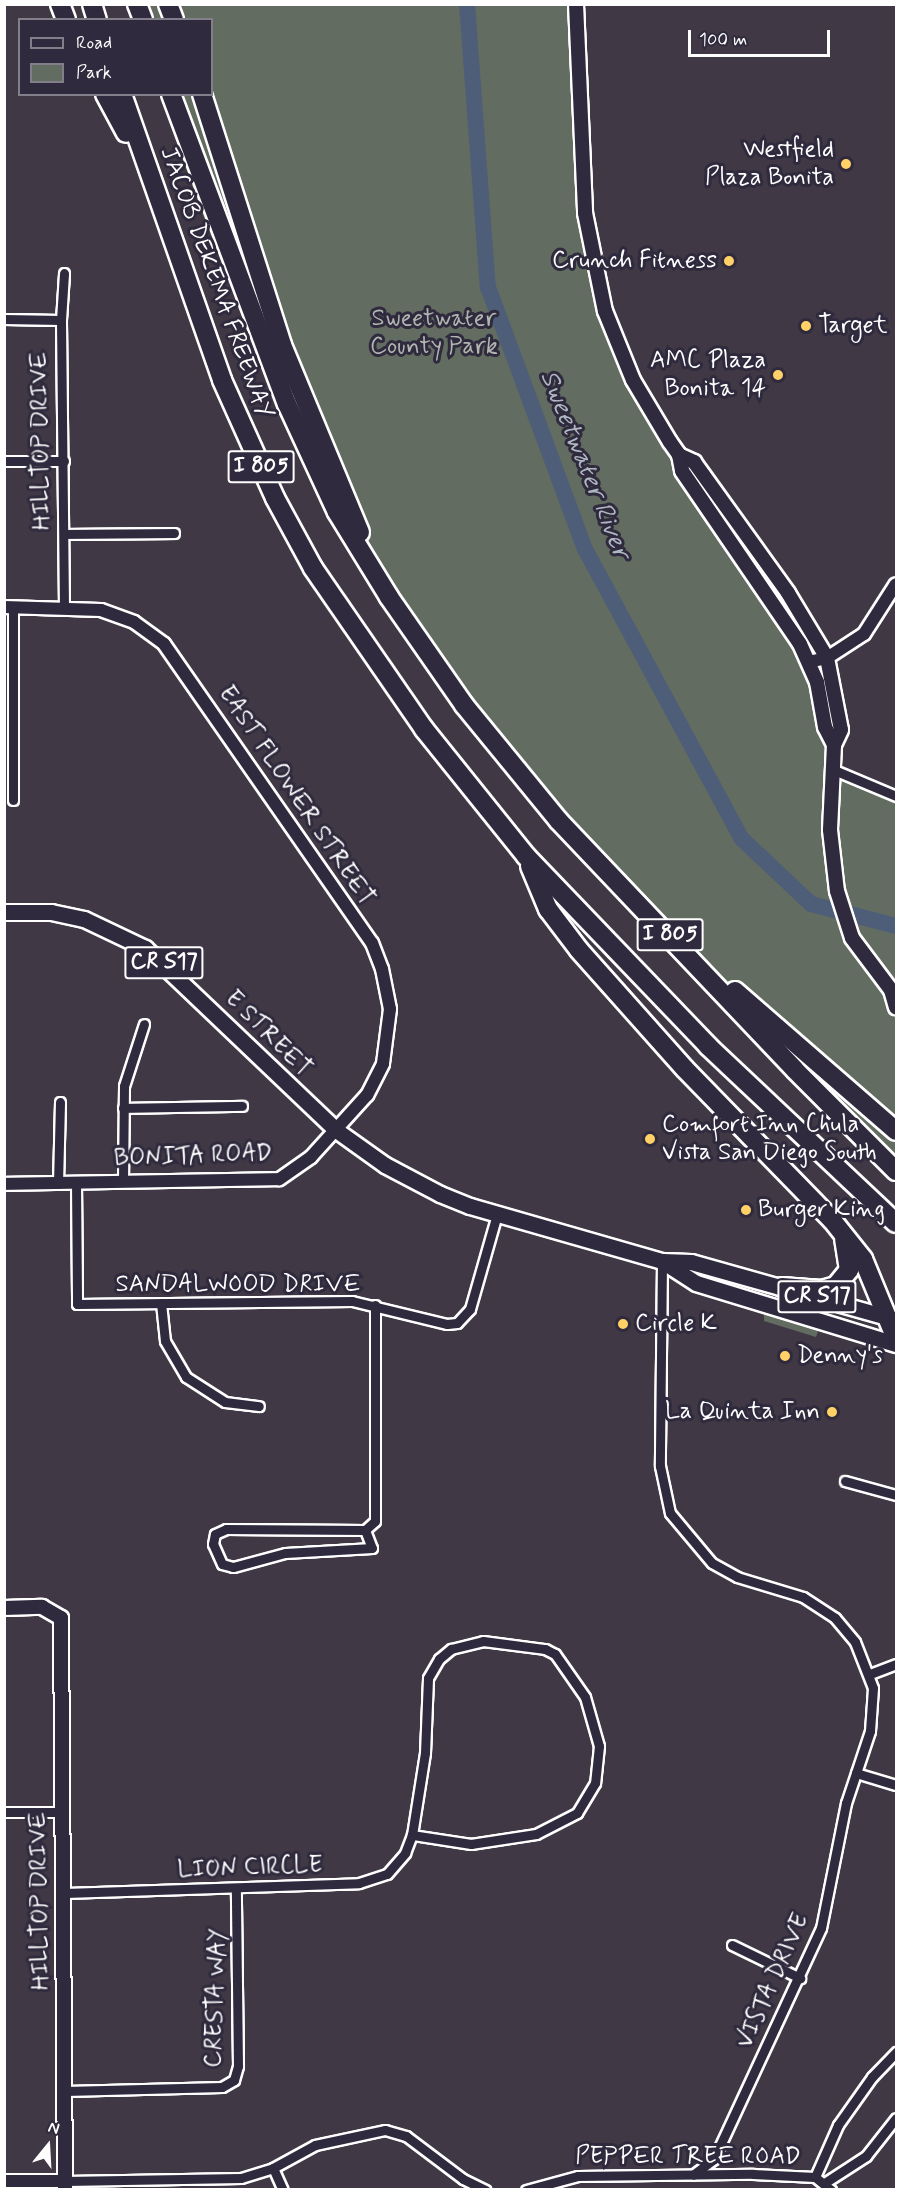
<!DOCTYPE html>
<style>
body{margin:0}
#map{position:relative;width:901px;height:2194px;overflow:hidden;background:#413845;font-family:Mynerve,sans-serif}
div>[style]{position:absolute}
.green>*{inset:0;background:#636c61}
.river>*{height:16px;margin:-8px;padding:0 8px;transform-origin:8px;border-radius:8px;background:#4e5e78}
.roads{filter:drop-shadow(2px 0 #fff) drop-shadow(-2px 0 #fff) drop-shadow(0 2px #fff) drop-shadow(0 -2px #fff)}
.minor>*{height:9px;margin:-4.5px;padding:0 4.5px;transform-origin:4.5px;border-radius:4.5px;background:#2f2a3d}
.tertiary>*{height:12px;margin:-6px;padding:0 6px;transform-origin:6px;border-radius:6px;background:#2f2a3d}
.secondary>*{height:14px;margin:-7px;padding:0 7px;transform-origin:7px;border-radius:7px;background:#2f2a3d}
.primary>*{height:15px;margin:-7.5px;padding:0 7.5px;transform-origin:7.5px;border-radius:7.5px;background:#2f2a3d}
.motorway>*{height:18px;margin:-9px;padding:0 9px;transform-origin:9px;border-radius:9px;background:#2f2a3d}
.dots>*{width:16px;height:16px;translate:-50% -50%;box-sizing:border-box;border:3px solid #2f2a3d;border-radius:50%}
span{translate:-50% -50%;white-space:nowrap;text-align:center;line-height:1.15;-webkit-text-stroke:6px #2f2a3d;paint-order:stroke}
.shield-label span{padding:2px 4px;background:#2f2a3d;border:2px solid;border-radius:4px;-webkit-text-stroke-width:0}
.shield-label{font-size:22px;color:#fff;font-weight:700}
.poi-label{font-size:24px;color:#fff}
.right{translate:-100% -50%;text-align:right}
.left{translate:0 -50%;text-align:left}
.street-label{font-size:24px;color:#fff}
.park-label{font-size:24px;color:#b1b6b0}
.water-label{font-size:26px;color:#afb7c2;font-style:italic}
.frame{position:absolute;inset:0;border:6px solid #fff;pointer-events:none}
.legend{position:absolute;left:18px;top:18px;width:195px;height:78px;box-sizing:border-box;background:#2f2a3d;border:2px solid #827f8b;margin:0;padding:8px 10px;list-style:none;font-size:18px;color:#fff}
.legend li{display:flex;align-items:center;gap:12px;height:30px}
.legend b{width:30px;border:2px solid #827f8b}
.north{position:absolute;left:18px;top:2116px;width:60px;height:60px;-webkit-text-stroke:4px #2f2a3d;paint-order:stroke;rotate:18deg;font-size:16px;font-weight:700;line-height:24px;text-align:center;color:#fff}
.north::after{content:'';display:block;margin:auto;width:21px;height:27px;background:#fff;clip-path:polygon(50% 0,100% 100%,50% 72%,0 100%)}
.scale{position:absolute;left:688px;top:30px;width:142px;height:27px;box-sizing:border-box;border:3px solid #fff;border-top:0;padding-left:8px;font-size:18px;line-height:21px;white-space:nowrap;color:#fff;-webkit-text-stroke:4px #2f2a3d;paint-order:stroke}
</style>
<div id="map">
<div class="green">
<div style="clip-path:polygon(129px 5px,575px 5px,596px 278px,657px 423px,815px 647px,829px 686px,836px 740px,833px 775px,896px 796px,896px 1159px,559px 822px,464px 705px,278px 403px,197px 200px,161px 95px,212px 94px,212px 20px,135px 19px)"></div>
<div style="clip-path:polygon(764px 1314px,813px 1328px,818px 1331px,816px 1337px,764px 1321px)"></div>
</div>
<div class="river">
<div style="left:467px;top:4px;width:284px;rotate:85.8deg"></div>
<div style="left:488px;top:287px;width:279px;rotate:69.7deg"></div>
<div style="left:585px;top:549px;width:330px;rotate:61.6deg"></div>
<div style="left:742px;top:839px;width:95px;rotate:43.3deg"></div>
<div style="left:811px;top:904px;width:88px;rotate:14.5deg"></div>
</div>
<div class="roads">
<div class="minor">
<div style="left:4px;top:319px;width:57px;rotate:1deg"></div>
<div style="left:4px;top:461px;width:60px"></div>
<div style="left:65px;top:534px;width:109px;rotate:-0.5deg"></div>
<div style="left:13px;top:607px;width:193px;rotate:90deg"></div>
<div style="left:64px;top:608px;width:288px;rotate:-90.6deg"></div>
<div style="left:61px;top:320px;width:47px;rotate:-86.3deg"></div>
<div style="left:834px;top:770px;width:67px;rotate:22.8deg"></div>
<div style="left:123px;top:1108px;width:119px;rotate:-1deg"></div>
<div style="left:76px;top:1182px;width:122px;rotate:89.5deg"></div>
<div style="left:77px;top:1304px;width:275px;rotate:-0.6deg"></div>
<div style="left:352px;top:1301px;width:98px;rotate:13.6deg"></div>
<div style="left:447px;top:1324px;width:10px;rotate:-6deg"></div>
<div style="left:457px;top:1323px;width:19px;rotate:-47deg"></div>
<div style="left:470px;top:1309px;width:99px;rotate:-74.1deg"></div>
<div style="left:123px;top:1182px;width:96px;rotate:-89.4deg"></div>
<div style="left:124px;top:1086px;width:65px;rotate:-72.1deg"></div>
<div style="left:58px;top:1184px;width:82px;rotate:-88.6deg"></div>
<div style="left:662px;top:1261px;width:205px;rotate:90.6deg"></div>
<div style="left:660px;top:1466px;width:48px;rotate:78deg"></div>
<div style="left:670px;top:1513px;width:65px;rotate:50deg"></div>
<div style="left:712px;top:1563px;width:29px;rotate:29deg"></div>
<div style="left:737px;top:1577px;width:69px;rotate:16.9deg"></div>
<div style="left:803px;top:1597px;width:38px;rotate:33deg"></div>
<div style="left:835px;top:1618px;width:31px;rotate:50deg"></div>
<div style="left:855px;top:1642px;width:49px;rotate:68.6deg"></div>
<div style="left:873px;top:1688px;width:43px;rotate:94deg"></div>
<div style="left:870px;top:1731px;width:76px;rotate:108.4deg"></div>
<div style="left:846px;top:1803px;width:127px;rotate:101.3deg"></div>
<div style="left:821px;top:1928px;width:255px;rotate:114.9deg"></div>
<div style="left:714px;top:2159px;width:26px;rotate:143deg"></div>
<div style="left:161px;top:1303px;width:38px;rotate:84deg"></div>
<div style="left:165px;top:1341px;width:42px;rotate:59.7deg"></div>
<div style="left:186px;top:1377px;width:46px;rotate:32.7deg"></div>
<div style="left:225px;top:1402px;width:34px;rotate:7deg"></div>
<div style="left:845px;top:1481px;width:53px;rotate:15.4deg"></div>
<div style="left:365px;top:1530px;width:19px;rotate:69deg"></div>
<div style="left:372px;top:1548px;width:87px;rotate:176.7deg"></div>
<div style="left:285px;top:1553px;width:54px;rotate:164.9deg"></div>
<div style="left:233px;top:1567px;width:11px;rotate:-165deg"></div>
<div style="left:222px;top:1564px;width:22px;rotate:-114deg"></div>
<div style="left:213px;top:1544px;width:10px;rotate:-79deg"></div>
<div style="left:215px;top:1534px;width:12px;rotate:-24deg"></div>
<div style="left:226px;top:1529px;width:139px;rotate:0.4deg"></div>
<div style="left:365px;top:1530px;width:13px;rotate:-42deg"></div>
<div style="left:375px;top:1521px;width:216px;rotate:-90deg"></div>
<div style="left:483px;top:1641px;width:63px;rotate:7.4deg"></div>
<div style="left:545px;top:1649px;width:11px;rotate:27deg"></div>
<div style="left:555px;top:1654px;width:52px;rotate:55.1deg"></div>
<div style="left:585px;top:1697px;width:51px;rotate:74.1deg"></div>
<div style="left:599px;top:1746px;width:37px;rotate:96deg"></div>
<div style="left:595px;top:1783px;width:35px;rotate:121deg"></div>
<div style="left:577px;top:1813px;width:46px;rotate:152.9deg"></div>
<div style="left:536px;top:1834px;width:66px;rotate:171.3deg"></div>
<div style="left:471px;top:1844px;width:60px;rotate:-171.3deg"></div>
<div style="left:412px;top:1835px;width:83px;rotate:-81deg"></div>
<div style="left:425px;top:1753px;width:75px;rotate:-87.7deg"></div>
<div style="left:428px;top:1678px;width:22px;rotate:-60deg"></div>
<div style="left:439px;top:1659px;width:16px;rotate:-40deg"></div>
<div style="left:451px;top:1649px;width:33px;rotate:-14deg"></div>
<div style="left:870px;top:1674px;width:28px;rotate:-21deg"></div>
<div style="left:856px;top:1773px;width:42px;rotate:16.7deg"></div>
<div style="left:4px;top:1812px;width:57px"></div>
<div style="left:65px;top:1893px;width:294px;rotate:-1.9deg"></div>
<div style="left:359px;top:1883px;width:29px;rotate:-18deg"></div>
<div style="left:387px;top:1874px;width:28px;rotate:-49deg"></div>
<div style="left:405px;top:1853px;width:19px;rotate:-69deg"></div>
<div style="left:732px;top:1945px;width:76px;rotate:25.9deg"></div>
<div style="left:65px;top:2091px;width:157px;rotate:-1.5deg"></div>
<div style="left:222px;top:2087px;width:14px;rotate:-30deg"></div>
<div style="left:234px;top:2080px;width:15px;rotate:-74deg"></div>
<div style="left:238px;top:2066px;width:176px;rotate:-90.7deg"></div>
<div style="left:273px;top:2168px;width:24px;rotate:66deg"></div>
<div style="left:815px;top:2177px;width:57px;rotate:-66.1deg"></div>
<div style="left:838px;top:2125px;width:59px;rotate:-54.7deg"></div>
<div style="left:872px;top:2077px;width:35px;rotate:-46deg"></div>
<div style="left:65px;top:2181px;width:176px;rotate:-1deg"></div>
<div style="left:241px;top:2178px;width:34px;rotate:-17deg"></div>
<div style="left:273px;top:2168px;width:48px;rotate:-28.7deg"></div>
<div style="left:315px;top:2145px;width:72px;rotate:-12.1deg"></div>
<div style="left:385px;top:2130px;width:22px;rotate:16deg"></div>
<div style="left:406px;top:2136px;width:71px;rotate:37deg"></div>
<div style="left:463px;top:2179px;width:25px;rotate:26deg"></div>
<div style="left:826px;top:2182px;width:48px;rotate:-33deg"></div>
<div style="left:866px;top:2156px;width:48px;rotate:-51.7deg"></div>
<div style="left:526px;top:2190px;width:54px;rotate:-15.1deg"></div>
<div style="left:578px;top:2176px;width:175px;rotate:-0.7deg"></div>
<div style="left:753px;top:2174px;width:62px;rotate:2.8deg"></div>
<div style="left:815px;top:2177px;width:21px;rotate:39deg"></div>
</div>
<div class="tertiary">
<div style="left:4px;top:607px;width:97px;rotate:1.8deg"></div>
<div style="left:101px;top:610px;width:35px;rotate:20deg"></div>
<div style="left:134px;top:622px;width:37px;rotate:36deg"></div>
<div style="left:164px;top:644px;width:364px;rotate:55.2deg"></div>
<div style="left:372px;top:943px;width:28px;rotate:69deg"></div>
<div style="left:382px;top:969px;width:41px;rotate:78.7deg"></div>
<div style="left:390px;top:1009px;width:55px;rotate:97.3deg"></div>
<div style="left:383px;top:1064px;width:35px;rotate:117deg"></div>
<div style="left:367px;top:1095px;width:84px;rotate:132.1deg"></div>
<div style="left:311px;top:1157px;width:39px;rotate:145deg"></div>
<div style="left:279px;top:1179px;width:275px;rotate:179deg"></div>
<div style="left:808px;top:662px;width:19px;rotate:-12deg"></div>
<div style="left:827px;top:658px;width:44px;rotate:-33deg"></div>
<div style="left:864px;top:634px;width:59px;rotate:-57.4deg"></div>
<div style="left:4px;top:2181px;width:61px"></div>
</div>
<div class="secondary">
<div style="left:576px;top:4px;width:209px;rotate:87.5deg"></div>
<div style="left:585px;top:213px;width:100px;rotate:78.5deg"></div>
<div style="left:605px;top:311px;width:74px;rotate:67.9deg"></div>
<div style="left:633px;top:380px;width:72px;rotate:59.2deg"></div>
<div style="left:670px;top:442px;width:16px;rotate:55deg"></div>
<div style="left:679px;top:455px;width:17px;rotate:25deg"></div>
<div style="left:694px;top:462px;width:161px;rotate:54.3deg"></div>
<div style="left:788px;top:593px;width:76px;rotate:59deg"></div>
<div style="left:827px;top:658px;width:73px;rotate:79deg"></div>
<div style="left:841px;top:730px;width:17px;rotate:115deg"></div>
<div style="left:834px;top:745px;width:85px;rotate:92.7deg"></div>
<div style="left:830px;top:830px;width:61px;rotate:83.5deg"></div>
<div style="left:837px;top:891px;width:49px;rotate:72.3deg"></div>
<div style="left:852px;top:938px;width:65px;rotate:53.1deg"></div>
<div style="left:891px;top:990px;width:18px;rotate:74deg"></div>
<div style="left:679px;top:455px;width:16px;rotate:79deg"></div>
<div style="left:682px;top:471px;width:209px;rotate:55.7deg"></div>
<div style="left:800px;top:644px;width:42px;rotate:65.9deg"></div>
<div style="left:817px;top:682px;width:46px;rotate:79.9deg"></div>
<div style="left:825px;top:727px;width:20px;rotate:63deg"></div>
<div style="left:4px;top:1608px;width:38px;rotate:-2deg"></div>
<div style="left:42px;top:1607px;width:22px;rotate:30deg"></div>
<div style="left:61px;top:1618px;width:572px;rotate:89.6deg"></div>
</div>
<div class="primary">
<div style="left:4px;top:912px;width:47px"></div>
<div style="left:51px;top:912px;width:34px;rotate:12deg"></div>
<div style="left:84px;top:919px;width:68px;rotate:25.4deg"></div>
<div style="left:145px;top:948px;width:264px;rotate:43.6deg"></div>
<div style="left:336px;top:1130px;width:60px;rotate:35.5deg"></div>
<div style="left:385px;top:1165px;width:62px;rotate:27.8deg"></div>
<div style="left:440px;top:1194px;width:32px;rotate:22deg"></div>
<div style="left:470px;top:1206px;width:200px;rotate:16deg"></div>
<div style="left:662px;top:1261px;width:40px;rotate:32.9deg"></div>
<div style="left:696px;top:1283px;width:209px;rotate:17deg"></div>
<div style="left:662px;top:1261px;width:29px;rotate:2deg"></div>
<div style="left:691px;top:1262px;width:211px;rotate:15.7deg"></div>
</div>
<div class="motorway">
<div style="left:60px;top:4px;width:17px;rotate:69deg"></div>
<div style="left:92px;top:4px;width:17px;rotate:73deg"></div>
<div style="left:137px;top:4px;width:17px;rotate:69deg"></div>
<div style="left:168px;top:4px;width:17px;rotate:69deg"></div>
<div style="left:105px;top:94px;width:44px;rotate:61.7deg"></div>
<div style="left:122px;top:94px;width:303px;rotate:70.7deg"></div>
<div style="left:222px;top:380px;width:129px;rotate:65.8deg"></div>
<div style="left:275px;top:498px;width:80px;rotate:61.5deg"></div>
<div style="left:313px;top:568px;width:196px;rotate:55.4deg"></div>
<div style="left:424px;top:729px;width:163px;rotate:51.2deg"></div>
<div style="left:526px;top:856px;width:263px;rotate:46.2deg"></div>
<div style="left:708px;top:1046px;width:258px;rotate:43.3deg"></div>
<div style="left:171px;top:94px;width:331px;rotate:69.5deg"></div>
<div style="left:287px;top:404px;width:119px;rotate:65.2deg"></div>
<div style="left:337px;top:512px;width:100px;rotate:58.5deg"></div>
<div style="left:389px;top:597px;width:131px;rotate:55.2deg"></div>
<div style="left:464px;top:705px;width:149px;rotate:50.7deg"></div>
<div style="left:558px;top:820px;width:344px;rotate:46.5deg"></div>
<div style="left:795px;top:1070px;width:143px;rotate:45deg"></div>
<div style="left:202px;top:94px;width:263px;rotate:72.3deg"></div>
<div style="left:282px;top:345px;width:203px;rotate:67.4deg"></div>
<div style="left:530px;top:866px;width:47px;rotate:67.3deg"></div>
<div style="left:548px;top:909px;width:51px;rotate:52.9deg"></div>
<div style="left:579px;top:950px;width:159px;rotate:48.3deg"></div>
<div style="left:685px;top:1069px;width:211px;rotate:45.8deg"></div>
<div style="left:832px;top:1220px;width:50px;rotate:51.5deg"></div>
<div style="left:863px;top:1259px;width:87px;rotate:67.6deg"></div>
<div style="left:735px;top:991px;width:213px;rotate:41deg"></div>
<div style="left:782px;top:1287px;width:40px;rotate:4.3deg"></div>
<div style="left:822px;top:1290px;width:15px;rotate:-16deg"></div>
<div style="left:836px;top:1286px;width:21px;rotate:-51deg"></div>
<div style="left:849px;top:1270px;width:31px;rotate:-99deg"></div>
</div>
</div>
<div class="dots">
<div style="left:846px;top:164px;background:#ffd166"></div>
<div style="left:729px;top:261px;background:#ffd166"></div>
<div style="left:806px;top:326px;background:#ffd166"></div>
<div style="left:778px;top:375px;background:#ffd166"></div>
<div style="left:650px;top:1139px;background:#ffd166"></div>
<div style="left:746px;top:1210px;background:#ffd166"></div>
<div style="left:623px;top:1324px;background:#ffd166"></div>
<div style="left:785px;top:1356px;background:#ffd166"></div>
<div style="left:832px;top:1412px;background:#ffd166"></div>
</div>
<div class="shield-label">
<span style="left:261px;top:467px">I 805</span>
<span style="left:670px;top:935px">I 805</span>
<span style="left:164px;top:963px">CR S17</span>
<span style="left:817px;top:1297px">CR S17</span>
</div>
<div class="poi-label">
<span class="right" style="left:834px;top:164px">Westfield<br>Plaza Bonita</span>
<span class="right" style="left:717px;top:261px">Crunch Fitness</span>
<span class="left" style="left:818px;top:326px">Target</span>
<span class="right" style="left:766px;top:375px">AMC Plaza<br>Bonita 14</span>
<span class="left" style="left:662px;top:1139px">Comfort Inn Chula<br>Vista San Diego South</span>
<span class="left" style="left:758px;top:1210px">Burger King</span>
<span class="left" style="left:635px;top:1324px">Circle K</span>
<span class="left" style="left:797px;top:1356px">Denny's</span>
<span class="right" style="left:820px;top:1412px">La Quinta Inn</span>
</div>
<div class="street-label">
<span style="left:216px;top:283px;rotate:70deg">JACOB DEKEMA FREEWAY</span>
<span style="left:41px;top:441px;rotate:-91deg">HILLTOP DRIVE</span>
<span style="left:296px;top:796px;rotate:56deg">EAST FLOWER STREET</span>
<span style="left:268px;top:1034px;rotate:45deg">E STREET</span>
<span style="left:193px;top:1156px;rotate:-2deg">BONITA ROAD</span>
<span style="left:238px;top:1285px">SANDALWOOD DRIVE</span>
<span style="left:250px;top:1868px;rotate:-2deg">LION CIRCLE</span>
<span style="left:40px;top:1901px;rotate:-91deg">HILLTOP DRIVE</span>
<span style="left:773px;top:1981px;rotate:-66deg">VISTA DRIVE</span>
<span style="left:216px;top:1998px;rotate:-88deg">CRESTA WAY</span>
<span style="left:688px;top:2157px">PEPPER TREE ROAD</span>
</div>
<div class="park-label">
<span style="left:434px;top:333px">Sweetwater<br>County Park</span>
</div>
<div class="water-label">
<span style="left:584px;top:465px;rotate:68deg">Sweetwater River</span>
</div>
<div class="frame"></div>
<ul class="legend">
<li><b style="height:8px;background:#2f2a3d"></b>Road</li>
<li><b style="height:16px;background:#636c61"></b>Park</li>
</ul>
<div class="north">N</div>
<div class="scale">100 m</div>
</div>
